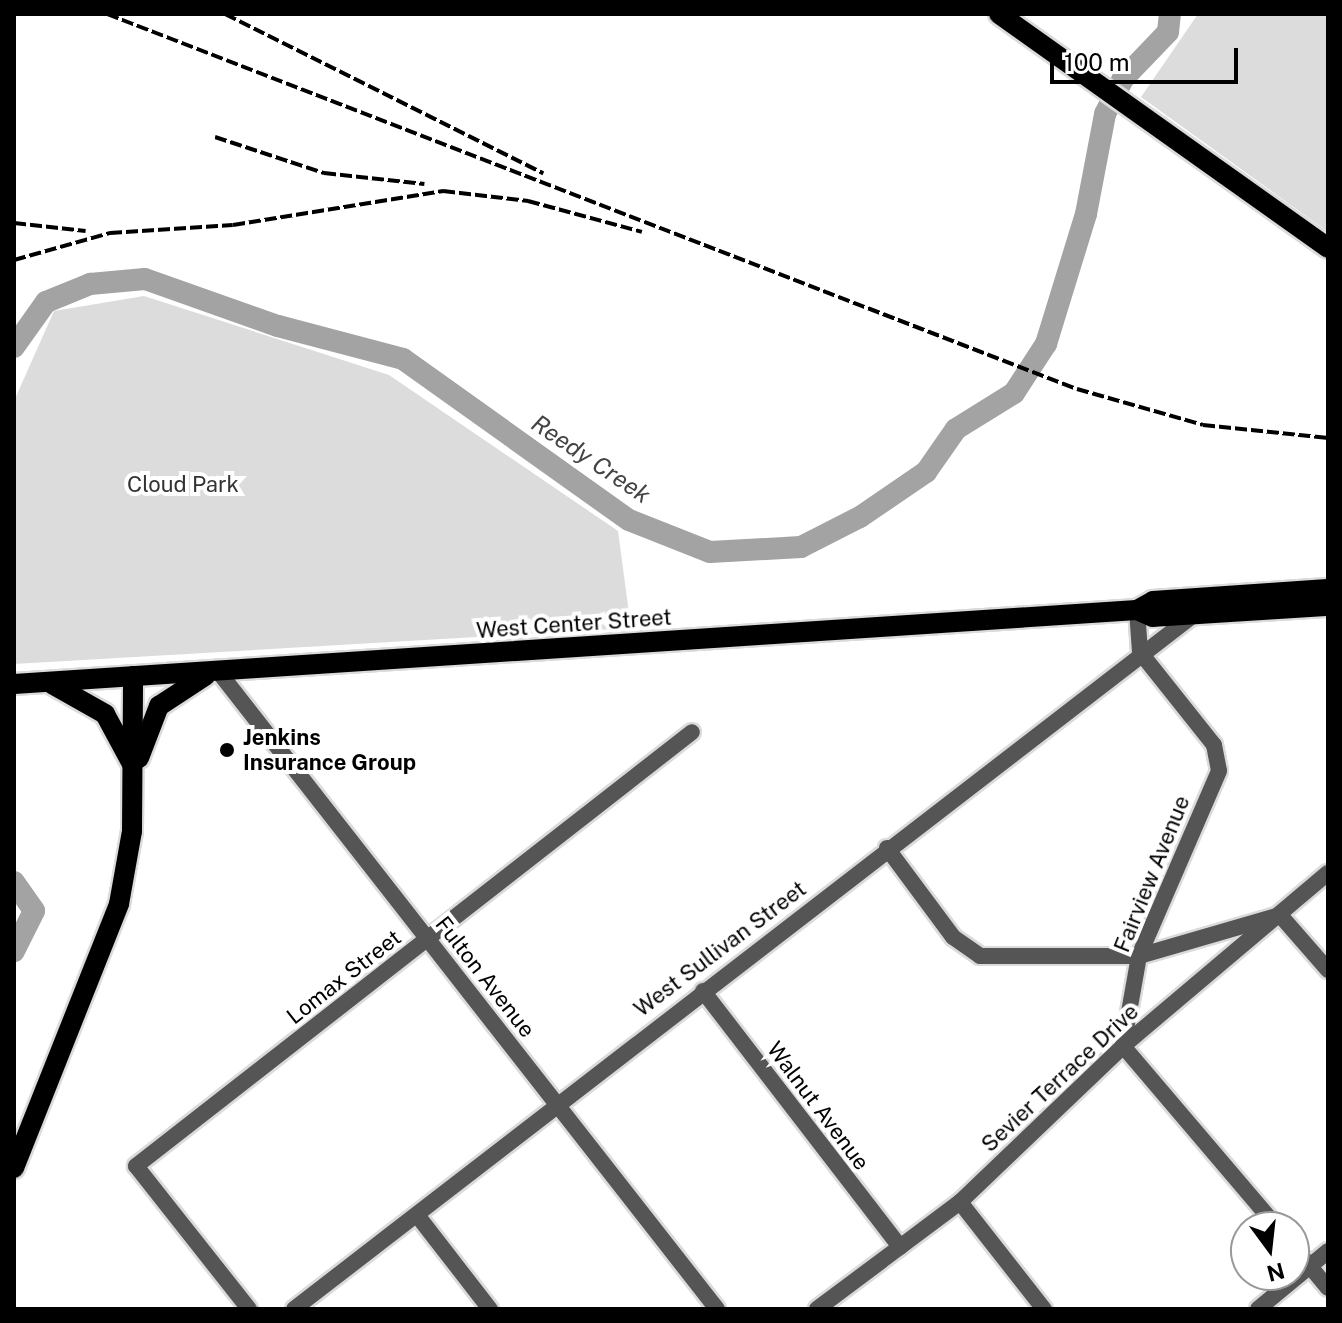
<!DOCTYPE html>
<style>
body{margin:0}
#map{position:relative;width:1342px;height:1323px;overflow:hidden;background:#fff;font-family:"Public Sans",sans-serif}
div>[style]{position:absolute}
.green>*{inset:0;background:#dcdcdc}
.river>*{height:22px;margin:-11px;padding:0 11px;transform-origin:11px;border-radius:11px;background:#a3a3a3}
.roads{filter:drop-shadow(2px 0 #dbdbdb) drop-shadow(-2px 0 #dbdbdb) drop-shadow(0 2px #dbdbdb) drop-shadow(0 -2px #dbdbdb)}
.minor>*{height:16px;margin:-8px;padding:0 8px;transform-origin:8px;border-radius:8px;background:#555}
.major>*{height:20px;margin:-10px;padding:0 10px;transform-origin:10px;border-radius:10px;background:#000}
.rail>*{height:4px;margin-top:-2px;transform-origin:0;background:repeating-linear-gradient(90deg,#000 0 12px,transparent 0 16px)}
.dots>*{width:22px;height:22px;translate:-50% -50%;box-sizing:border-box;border:4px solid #fff;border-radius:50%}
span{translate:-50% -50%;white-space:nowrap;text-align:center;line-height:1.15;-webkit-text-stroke:8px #fff;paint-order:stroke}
.park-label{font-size:22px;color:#333}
.street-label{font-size:22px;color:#000}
.poi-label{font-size:22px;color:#000;font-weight:700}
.left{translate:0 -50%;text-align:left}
.water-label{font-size:24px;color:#444;font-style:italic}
.frame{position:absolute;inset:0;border:16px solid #000;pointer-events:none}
.north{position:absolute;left:1230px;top:1211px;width:80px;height:80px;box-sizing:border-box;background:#fff;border:2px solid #999;border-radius:50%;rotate:165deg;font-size:22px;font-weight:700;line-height:32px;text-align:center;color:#000}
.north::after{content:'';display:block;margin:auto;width:28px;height:36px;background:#000;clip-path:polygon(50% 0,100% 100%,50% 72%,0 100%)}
.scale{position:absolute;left:1050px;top:48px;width:188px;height:36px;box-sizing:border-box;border:4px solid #000;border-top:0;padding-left:10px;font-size:24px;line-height:28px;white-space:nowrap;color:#000;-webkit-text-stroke:6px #fff;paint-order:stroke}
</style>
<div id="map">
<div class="green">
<div style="clip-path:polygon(1198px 14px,1328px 14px,1328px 232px,1141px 97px)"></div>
<div style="clip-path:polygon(144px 296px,389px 375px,618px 531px,631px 628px,14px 664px,14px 401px,54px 311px)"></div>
</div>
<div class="river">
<div style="left:14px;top:347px;width:55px;rotate:-54.6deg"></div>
<div style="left:46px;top:302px;width:48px;rotate:-22.2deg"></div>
<div style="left:90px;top:284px;width:55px;rotate:-5.2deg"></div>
<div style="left:145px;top:279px;width:141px;rotate:19.5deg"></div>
<div style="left:278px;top:326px;width:129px;rotate:14.8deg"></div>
<div style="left:403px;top:359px;width:277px;rotate:35.5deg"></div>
<div style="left:629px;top:520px;width:87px;rotate:21.6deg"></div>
<div style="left:710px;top:552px;width:91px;rotate:-3.1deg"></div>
<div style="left:801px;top:547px;width:66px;rotate:-27deg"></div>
<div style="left:860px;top:517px;width:80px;rotate:-34.3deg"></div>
<div style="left:926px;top:472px;width:52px;rotate:-55.1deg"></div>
<div style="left:956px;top:429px;width:68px;rotate:-31.8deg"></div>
<div style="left:1014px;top:393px;width:59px;rotate:-56.9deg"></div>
<div style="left:1046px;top:344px;width:136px;rotate:-72.9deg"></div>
<div style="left:1086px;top:214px;width:102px;rotate:-79.2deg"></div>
<div style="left:1105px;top:114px;width:38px;rotate:-63deg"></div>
<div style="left:1122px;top:80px;width:66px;rotate:-46.2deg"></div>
<div style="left:1168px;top:32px;width:18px;rotate:-84deg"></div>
<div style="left:14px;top:882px;width:35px;rotate:55deg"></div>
<div style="left:34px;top:911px;width:45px;rotate:116.6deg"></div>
</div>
<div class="roads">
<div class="minor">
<div style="left:1137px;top:610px;width:42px;rotate:85.9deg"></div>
<div style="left:1140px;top:652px;width:119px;rotate:51.5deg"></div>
<div style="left:1214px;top:745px;width:26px;rotate:79deg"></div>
<div style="left:1219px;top:771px;width:202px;rotate:113.4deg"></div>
<div style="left:1139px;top:956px;width:91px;rotate:100.1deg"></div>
<div style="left:1123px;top:1046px;width:238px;rotate:49.6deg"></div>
<div style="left:218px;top:671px;width:810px;rotate:51.97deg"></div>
<div style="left:887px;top:848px;width:111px;rotate:53.4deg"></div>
<div style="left:953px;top:937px;width:33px;rotate:35deg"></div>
<div style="left:980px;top:956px;width:159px"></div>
<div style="left:1139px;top:956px;width:147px;rotate:-16.2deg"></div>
<div style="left:1280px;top:915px;width:73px;rotate:48.9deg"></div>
<div style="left:703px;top:991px;width:323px;rotate:52.4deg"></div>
<div style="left:960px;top:1202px;width:136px;rotate:51.9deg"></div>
<div style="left:417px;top:1215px;width:119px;rotate:52.2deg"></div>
<div style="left:1294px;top:1247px;width:53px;rotate:50.3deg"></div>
<div style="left:249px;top:1309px;width:182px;rotate:-128.3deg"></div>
<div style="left:136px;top:1166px;width:705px;rotate:-37.97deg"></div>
<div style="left:294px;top:1309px;width:1138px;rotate:-37.65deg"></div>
<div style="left:817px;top:1309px;width:179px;rotate:-36.8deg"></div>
<div style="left:960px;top:1202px;width:226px;rotate:-43.7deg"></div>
<div style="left:1123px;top:1046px;width:268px;rotate:-40.2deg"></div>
<div style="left:1258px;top:1309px;width:91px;rotate:-39.6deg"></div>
</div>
<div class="major">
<div style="left:999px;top:14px;width:404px;rotate:35.4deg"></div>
<div style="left:1137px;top:610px;width:18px;rotate:-29deg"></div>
<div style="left:1153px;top:601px;width:175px;rotate:-3.9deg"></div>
<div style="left:14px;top:684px;width:1125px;rotate:-3.77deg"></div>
<div style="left:1137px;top:610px;width:17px;rotate:24deg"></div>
<div style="left:1153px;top:617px;width:175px;rotate:-3.6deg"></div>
<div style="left:52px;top:684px;width:61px;rotate:29.5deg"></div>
<div style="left:105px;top:714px;width:55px;rotate:61.6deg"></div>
<div style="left:139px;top:758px;width:56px;rotate:-69deg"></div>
<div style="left:159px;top:706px;width:55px;rotate:-33.1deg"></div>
<div style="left:14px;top:1168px;width:284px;rotate:-68.3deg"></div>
<div style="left:119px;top:904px;width:74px;rotate:-79.9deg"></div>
<div style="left:132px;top:831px;width:155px;rotate:-89.6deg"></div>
</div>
</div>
<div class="rail">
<div style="left:107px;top:14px;width:1040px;rotate:21.14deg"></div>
<div style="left:1077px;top:389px;width:131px;rotate:15.9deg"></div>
<div style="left:1203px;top:425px;width:126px;rotate:5.9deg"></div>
<div style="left:225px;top:14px;width:356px;rotate:26.6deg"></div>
<div style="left:215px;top:137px;width:115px;rotate:18.3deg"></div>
<div style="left:324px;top:173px;width:101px;rotate:6.3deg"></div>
<div style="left:14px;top:223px;width:72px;rotate:6.3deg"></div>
<div style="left:14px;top:260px;width:100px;rotate:-15.7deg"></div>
<div style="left:110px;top:233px;width:123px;rotate:-3.7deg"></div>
<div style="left:233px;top:225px;width:213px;rotate:-9.2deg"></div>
<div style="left:443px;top:191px;width:86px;rotate:6.7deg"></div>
<div style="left:528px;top:201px;width:118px;rotate:15.2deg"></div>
</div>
<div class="dots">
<div style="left:227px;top:750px;background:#000"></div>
</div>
<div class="park-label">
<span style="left:183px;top:485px">Cloud Park</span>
</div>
<div class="street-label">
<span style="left:574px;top:624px;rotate:-4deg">West Center Street</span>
<span style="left:1152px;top:874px;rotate:-68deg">Fairview Avenue</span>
<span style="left:720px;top:949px;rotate:-37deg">West Sullivan Street</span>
<span style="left:344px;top:977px;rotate:-38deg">Lomax Street</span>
<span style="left:485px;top:977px;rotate:52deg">Fulton Avenue</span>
<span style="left:1060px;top:1078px;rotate:-43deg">Sevier Terrace Drive</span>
<span style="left:818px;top:1106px;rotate:53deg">Walnut Avenue</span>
</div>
<div class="poi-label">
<span class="left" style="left:243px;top:750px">Jenkins<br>Insurance Group</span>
</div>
<div class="water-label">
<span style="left:591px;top:459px;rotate:34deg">Reedy Creek</span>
</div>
<div class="frame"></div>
<div class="north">N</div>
<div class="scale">100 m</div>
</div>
